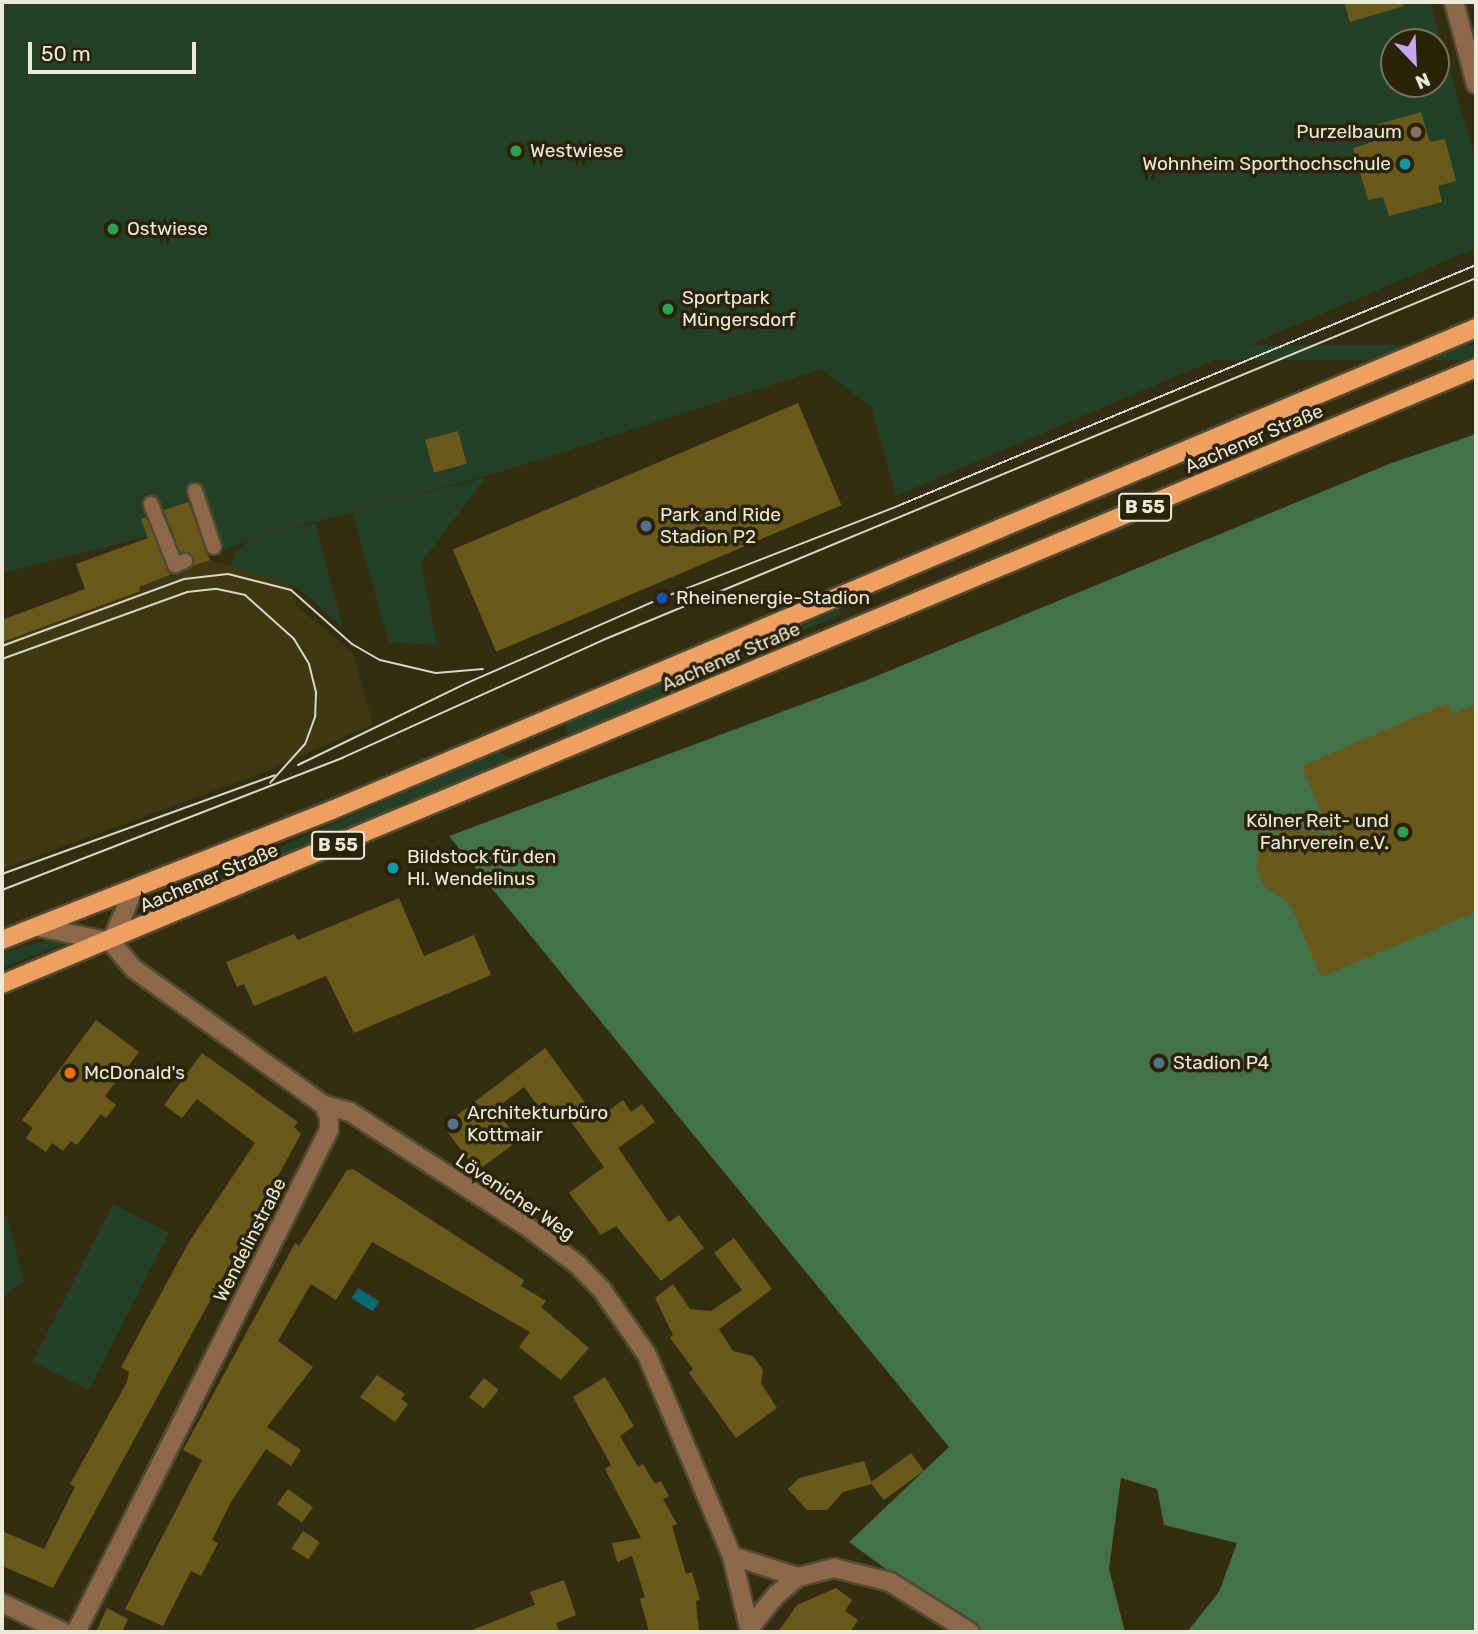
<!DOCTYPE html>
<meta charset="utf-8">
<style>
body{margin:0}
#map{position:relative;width:1478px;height:1634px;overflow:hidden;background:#342d12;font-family:Rubik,sans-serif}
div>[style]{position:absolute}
.built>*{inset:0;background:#403713}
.green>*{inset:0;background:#244128;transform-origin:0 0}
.forest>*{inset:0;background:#437249}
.water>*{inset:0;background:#006b70;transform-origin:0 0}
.building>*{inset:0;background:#695a1c;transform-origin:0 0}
.roads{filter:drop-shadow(2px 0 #524b32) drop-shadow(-2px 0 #524b32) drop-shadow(0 2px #524b32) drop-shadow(0 -2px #524b32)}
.pedestrian>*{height:14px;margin:-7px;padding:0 7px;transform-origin:7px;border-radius:7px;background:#8d684b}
.minor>*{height:18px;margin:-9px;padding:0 9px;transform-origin:9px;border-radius:9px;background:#8d684b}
.primary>*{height:18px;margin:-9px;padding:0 9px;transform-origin:9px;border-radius:9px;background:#eda062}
.tram>*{height:2px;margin:-1px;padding:0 1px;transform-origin:1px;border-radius:1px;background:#dbd6c5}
.dots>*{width:19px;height:19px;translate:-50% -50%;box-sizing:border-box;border:4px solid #2a2307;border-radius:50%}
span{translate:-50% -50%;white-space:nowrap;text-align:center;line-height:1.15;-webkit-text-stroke:7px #2a2307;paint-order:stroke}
.shield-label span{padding:2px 5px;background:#2a2307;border:2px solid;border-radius:5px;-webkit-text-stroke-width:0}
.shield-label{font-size:18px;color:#eeeada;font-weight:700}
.poi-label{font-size:19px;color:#eeeada}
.right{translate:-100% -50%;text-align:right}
.left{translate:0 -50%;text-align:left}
.street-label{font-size:19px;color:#eeeada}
.frame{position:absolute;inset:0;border:4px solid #eeeada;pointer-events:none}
.north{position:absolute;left:1380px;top:28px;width:70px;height:70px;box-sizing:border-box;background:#2a2307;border:2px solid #78735b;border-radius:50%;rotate:157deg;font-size:19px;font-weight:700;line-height:28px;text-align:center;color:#eeeada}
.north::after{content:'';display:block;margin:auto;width:24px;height:32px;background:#c7a6f0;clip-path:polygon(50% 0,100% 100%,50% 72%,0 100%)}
.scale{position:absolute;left:28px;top:42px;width:168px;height:32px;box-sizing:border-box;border:4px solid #eeeada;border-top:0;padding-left:9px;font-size:21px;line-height:24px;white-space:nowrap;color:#eeeada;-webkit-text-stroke:5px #2a2307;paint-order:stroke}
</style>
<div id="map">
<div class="built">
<div style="clip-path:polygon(141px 519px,210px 560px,287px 581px,297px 606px,353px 653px,373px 724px,268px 771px,2px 869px,2px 620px,85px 589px,76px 564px,148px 538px)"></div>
</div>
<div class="green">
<div style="clip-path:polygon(evenodd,2px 2px,1430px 2px,1476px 161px,1476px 248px,896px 496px,871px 406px,821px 369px,503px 471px,252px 539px,315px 523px,343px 628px,296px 586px,231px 566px,236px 552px,250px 540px,211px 555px,144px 537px,2px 573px,2px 2px,1394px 42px,1436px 42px,1436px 84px,1394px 84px,1394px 42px)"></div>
<div style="left:1476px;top:345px;width:15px;height:570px;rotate:90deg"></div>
<div style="clip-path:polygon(486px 477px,421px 563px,437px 645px,389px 642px,352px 512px)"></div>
<div style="clip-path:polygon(841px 609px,840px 615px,749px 652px,700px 682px,586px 730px,566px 734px,566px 722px)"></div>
<div style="clip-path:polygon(498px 751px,513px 760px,150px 912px,147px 906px)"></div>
<div style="clip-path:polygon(49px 939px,68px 942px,2px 968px,2px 953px)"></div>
<div style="left:113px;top:1204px;width:63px;height:177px;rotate:27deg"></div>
<div style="clip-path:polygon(7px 1216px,24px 1281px,2px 1298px,2px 1217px)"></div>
</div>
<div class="forest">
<div style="clip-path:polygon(1476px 434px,1476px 1632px,1187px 1632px,1219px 1592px,1237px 1543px,1164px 1525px,1157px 1489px,1121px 1478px,1109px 1569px,1125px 1632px,972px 1632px,849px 1542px,949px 1447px,449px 836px,862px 682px,1389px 464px)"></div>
</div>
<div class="water">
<div style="left:358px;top:1288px;width:25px;height:12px;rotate:32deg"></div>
</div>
<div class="building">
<div style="clip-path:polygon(1344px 2px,1403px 2px,1404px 6px,1350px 22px)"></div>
<div style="clip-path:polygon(1421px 112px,1430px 142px,1445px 139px,1456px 181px,1438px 186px,1442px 202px,1389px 216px,1383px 197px,1368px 200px,1353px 148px,1373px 142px,1368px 127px)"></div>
<div style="left:798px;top:403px;width:111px;height:375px;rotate:67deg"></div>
<div style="left:458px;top:431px;width:34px;height:34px;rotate:75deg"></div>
<div style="clip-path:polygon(188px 502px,210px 560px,193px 566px,194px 557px,180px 552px,164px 510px)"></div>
<div style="clip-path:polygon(146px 517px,172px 574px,139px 587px,140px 591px,2px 642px,2px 620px,85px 589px,76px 564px,148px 538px,141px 519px)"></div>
<div style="clip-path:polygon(1448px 703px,1453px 714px,1476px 704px,1476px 912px,1321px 977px,1290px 903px,1263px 885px,1257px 865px,1261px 848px,1284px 829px,1330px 834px,1302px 766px)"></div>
<div style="clip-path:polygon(399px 898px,424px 956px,474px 935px,491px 975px,354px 1033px,326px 976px,254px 1006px,244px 984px,237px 987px,226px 962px,294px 934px,298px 940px)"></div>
<div style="clip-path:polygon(96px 1020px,139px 1052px,105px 1096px,116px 1105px,106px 1118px,101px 1114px,77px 1145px,71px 1141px,63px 1151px,52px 1143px,46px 1152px,26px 1138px,33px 1128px,22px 1120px)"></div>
<div style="clip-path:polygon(545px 1048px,597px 1119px,623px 1100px,631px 1112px,642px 1104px,655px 1122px,618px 1148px,669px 1222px,679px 1215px,704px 1248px,661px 1281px,616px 1226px,601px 1235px,569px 1193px,604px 1167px,560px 1107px,546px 1117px,524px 1087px,495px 1109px,519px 1140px,477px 1171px,443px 1126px)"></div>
<div style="clip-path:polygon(202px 1053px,298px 1122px,294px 1127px,301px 1134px,53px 1588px,2px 1566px,2px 1531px,44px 1549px,75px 1487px,70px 1484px,127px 1382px,129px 1372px,121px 1367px,189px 1242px,255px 1143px,197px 1099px,182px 1118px,164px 1105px)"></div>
<div style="clip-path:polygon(353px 1169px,524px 1280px,521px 1286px,546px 1301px,541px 1307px,589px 1348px,561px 1380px,519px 1347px,530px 1332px,372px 1242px,336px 1300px,311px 1284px,278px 1341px,313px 1367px,267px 1427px,301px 1450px,291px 1466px,266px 1449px,231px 1502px,212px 1540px,218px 1543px,201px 1576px,191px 1571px,163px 1626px,125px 1609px,202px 1460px,183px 1450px,295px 1243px,299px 1246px,347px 1170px)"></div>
<div style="clip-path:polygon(734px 1238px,772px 1289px,719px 1329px,733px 1351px,753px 1356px,763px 1370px,761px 1383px,777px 1408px,736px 1438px,689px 1373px,693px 1369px,670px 1338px,673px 1335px,655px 1298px,673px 1284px,690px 1309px,711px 1311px,742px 1290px,714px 1253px)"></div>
<div style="clip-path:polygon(377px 1375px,405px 1394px,401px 1399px,408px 1404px,395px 1422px,360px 1397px)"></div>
<div style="clip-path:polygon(605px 1377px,634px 1426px,620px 1436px,638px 1467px,643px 1464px,655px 1484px,661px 1481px,669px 1496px,663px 1499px,677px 1524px,672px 1526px,686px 1574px,692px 1572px,700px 1600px,696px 1601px,699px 1632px,649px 1632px,640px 1599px,645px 1597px,632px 1556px,617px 1562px,612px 1543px,641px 1538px,605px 1469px,611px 1465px,573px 1397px)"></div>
<div style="left:484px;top:1378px;width:19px;height:24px;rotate:39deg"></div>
<div style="left:911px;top:1453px;width:22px;height:50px;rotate:54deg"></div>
<div style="clip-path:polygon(864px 1461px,872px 1484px,843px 1492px,827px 1510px,807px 1510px,788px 1489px,799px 1478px)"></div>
<div style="left:288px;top:1489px;width:31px;height:19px;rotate:36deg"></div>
<div style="left:303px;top:1531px;width:20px;height:21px;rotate:33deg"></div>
<div style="clip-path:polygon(564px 1580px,576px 1615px,556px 1623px,559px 1632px,467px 1632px,535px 1605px,530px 1592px)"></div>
<div style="clip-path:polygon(836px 1588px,852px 1600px,845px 1611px,858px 1620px,850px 1632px,778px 1632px,797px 1605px)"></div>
<div style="clip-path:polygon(107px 1608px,128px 1619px,122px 1632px,96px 1632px)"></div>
</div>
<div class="roads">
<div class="pedestrian">
<div style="left:195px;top:491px;width:59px;rotate:71.3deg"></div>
<div style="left:151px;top:504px;width:66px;rotate:68.5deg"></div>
<div style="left:175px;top:565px;width:11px;rotate:-22deg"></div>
</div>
<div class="minor">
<div style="left:1454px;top:2px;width:85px;rotate:75deg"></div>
<div style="left:38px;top:927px;width:75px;rotate:11.6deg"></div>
<div style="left:111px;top:942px;width:35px;rotate:50deg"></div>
<div style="left:134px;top:969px;width:234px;rotate:35.6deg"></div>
<div style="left:324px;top:1105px;width:13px;rotate:67deg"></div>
<div style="left:329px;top:1117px;width:13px;rotate:90deg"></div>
<div style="left:329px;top:1130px;width:562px;rotate:116.75deg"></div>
<div style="left:111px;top:942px;width:55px;rotate:-66.3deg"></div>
<div style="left:324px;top:1105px;width:27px;rotate:15deg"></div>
<div style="left:350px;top:1112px;width:213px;rotate:32.9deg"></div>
<div style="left:529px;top:1228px;width:61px;rotate:37.1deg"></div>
<div style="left:578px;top:1265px;width:35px;rotate:46deg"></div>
<div style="left:602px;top:1290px;width:79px;rotate:55.3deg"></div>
<div style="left:647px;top:1355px;width:218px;rotate:67.1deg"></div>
<div style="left:732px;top:1556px;width:78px;rotate:76.7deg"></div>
<div style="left:732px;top:1556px;width:69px;rotate:17.7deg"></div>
<div style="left:2px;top:1603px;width:68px;rotate:25.4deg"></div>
<div style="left:751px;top:1626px;width:38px;rotate:-51deg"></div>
<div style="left:775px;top:1596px;width:30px;rotate:-40deg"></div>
<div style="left:798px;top:1577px;width:37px;rotate:-14deg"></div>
<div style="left:834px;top:1568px;width:58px;rotate:14deg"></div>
<div style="left:890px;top:1582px;width:94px;rotate:32deg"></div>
</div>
<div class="primary">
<div style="left:2px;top:940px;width:355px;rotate:-21.5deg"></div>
<div style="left:332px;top:810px;width:1241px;rotate:-22.85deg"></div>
<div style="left:2px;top:984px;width:1598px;rotate:-22.68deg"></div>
</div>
</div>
<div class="tram">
<div style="left:2px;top:646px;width:194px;rotate:-20.2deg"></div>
<div style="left:184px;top:579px;width:44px;rotate:-6.5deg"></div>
<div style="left:228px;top:574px;width:65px;rotate:14.3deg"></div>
<div style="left:291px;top:590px;width:81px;rotate:41.5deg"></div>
<div style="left:352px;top:644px;width:32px;rotate:30deg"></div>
<div style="left:380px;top:660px;width:57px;rotate:13.1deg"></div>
<div style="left:436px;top:673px;width:47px;rotate:-4.9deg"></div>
<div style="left:2px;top:659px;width:197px;rotate:-19.9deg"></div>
<div style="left:187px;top:592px;width:30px;rotate:-6deg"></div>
<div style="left:217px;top:589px;width:29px;rotate:12deg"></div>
<div style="left:245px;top:595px;width:66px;rotate:41.9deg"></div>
<div style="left:294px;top:639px;width:29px;rotate:59deg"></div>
<div style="left:309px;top:664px;width:29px;rotate:76deg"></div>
<div style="left:316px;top:692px;width:25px;rotate:92deg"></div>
<div style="left:315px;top:717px;width:29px;rotate:110deg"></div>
<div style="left:305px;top:744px;width:52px;rotate:131.9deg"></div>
<div style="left:298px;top:765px;width:188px;rotate:-25.9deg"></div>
<div style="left:467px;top:683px;width:213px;rotate:-23.6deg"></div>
<div style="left:662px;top:598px;width:256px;rotate:-21.3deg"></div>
<div style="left:900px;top:505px;width:624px;rotate:-22.62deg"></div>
<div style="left:2px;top:874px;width:290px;rotate:-19.9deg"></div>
<div style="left:2px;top:890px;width:365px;rotate:-21.2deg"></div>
<div style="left:342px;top:758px;width:286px;rotate:-24.3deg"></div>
<div style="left:603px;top:640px;width:945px;rotate:-22.52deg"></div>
</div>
<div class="dots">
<div style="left:1416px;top:132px;background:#8d6e63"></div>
<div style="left:516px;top:151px;background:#2e9e5b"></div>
<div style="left:1405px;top:164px;background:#0f9aa8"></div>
<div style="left:113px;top:229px;background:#2e9e5b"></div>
<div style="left:668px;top:309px;background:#2e9e5b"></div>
<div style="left:646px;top:526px;background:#5c6f8a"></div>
<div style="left:662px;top:598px;background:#1a4fb4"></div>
<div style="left:1403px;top:832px;background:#2e9e5b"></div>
<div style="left:393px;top:868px;background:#0f9aa8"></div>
<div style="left:1159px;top:1063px;background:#5c6f8a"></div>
<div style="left:70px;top:1073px;background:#e8710a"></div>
<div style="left:453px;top:1124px;background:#5c6f8a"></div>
</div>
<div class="shield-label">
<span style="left:1145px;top:507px">B 55</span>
<span style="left:338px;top:845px">B 55</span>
</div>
<div class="poi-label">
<span class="right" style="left:1402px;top:132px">Purzelbaum</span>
<span class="left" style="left:530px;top:151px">Westwiese</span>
<span class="right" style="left:1391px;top:164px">Wohnheim Sporthochschule</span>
<span class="left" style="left:127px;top:229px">Ostwiese</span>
<span class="left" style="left:682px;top:309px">Sportpark<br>Müngersdorf</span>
<span class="left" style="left:660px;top:526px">Park and Ride<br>Stadion P2</span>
<span class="left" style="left:676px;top:598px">Rheinenergie-Stadion</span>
<span class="right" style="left:1389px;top:832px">Kölner Reit- und<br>Fahrverein e.V.</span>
<span class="left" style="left:407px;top:868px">Bildstock für den<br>Hl. Wendelinus</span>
<span class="left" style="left:1173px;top:1063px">Stadion P4</span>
<span class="left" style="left:84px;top:1073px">McDonald's</span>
<span class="left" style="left:467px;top:1124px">Architekturbüro<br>Kottmair</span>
</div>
<div class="street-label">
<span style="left:1254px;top:439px;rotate:-23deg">Aachener Straße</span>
<span style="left:731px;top:657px;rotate:-23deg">Aachener Straße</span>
<span style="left:209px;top:878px;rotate:-23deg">Aachener Straße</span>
<span style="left:515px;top:1197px;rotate:34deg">Lövenicher Weg</span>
<span style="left:250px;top:1240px;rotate:-63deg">Wendelinstraße</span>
</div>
<div class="frame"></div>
<div class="north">N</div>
<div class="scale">50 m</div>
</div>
